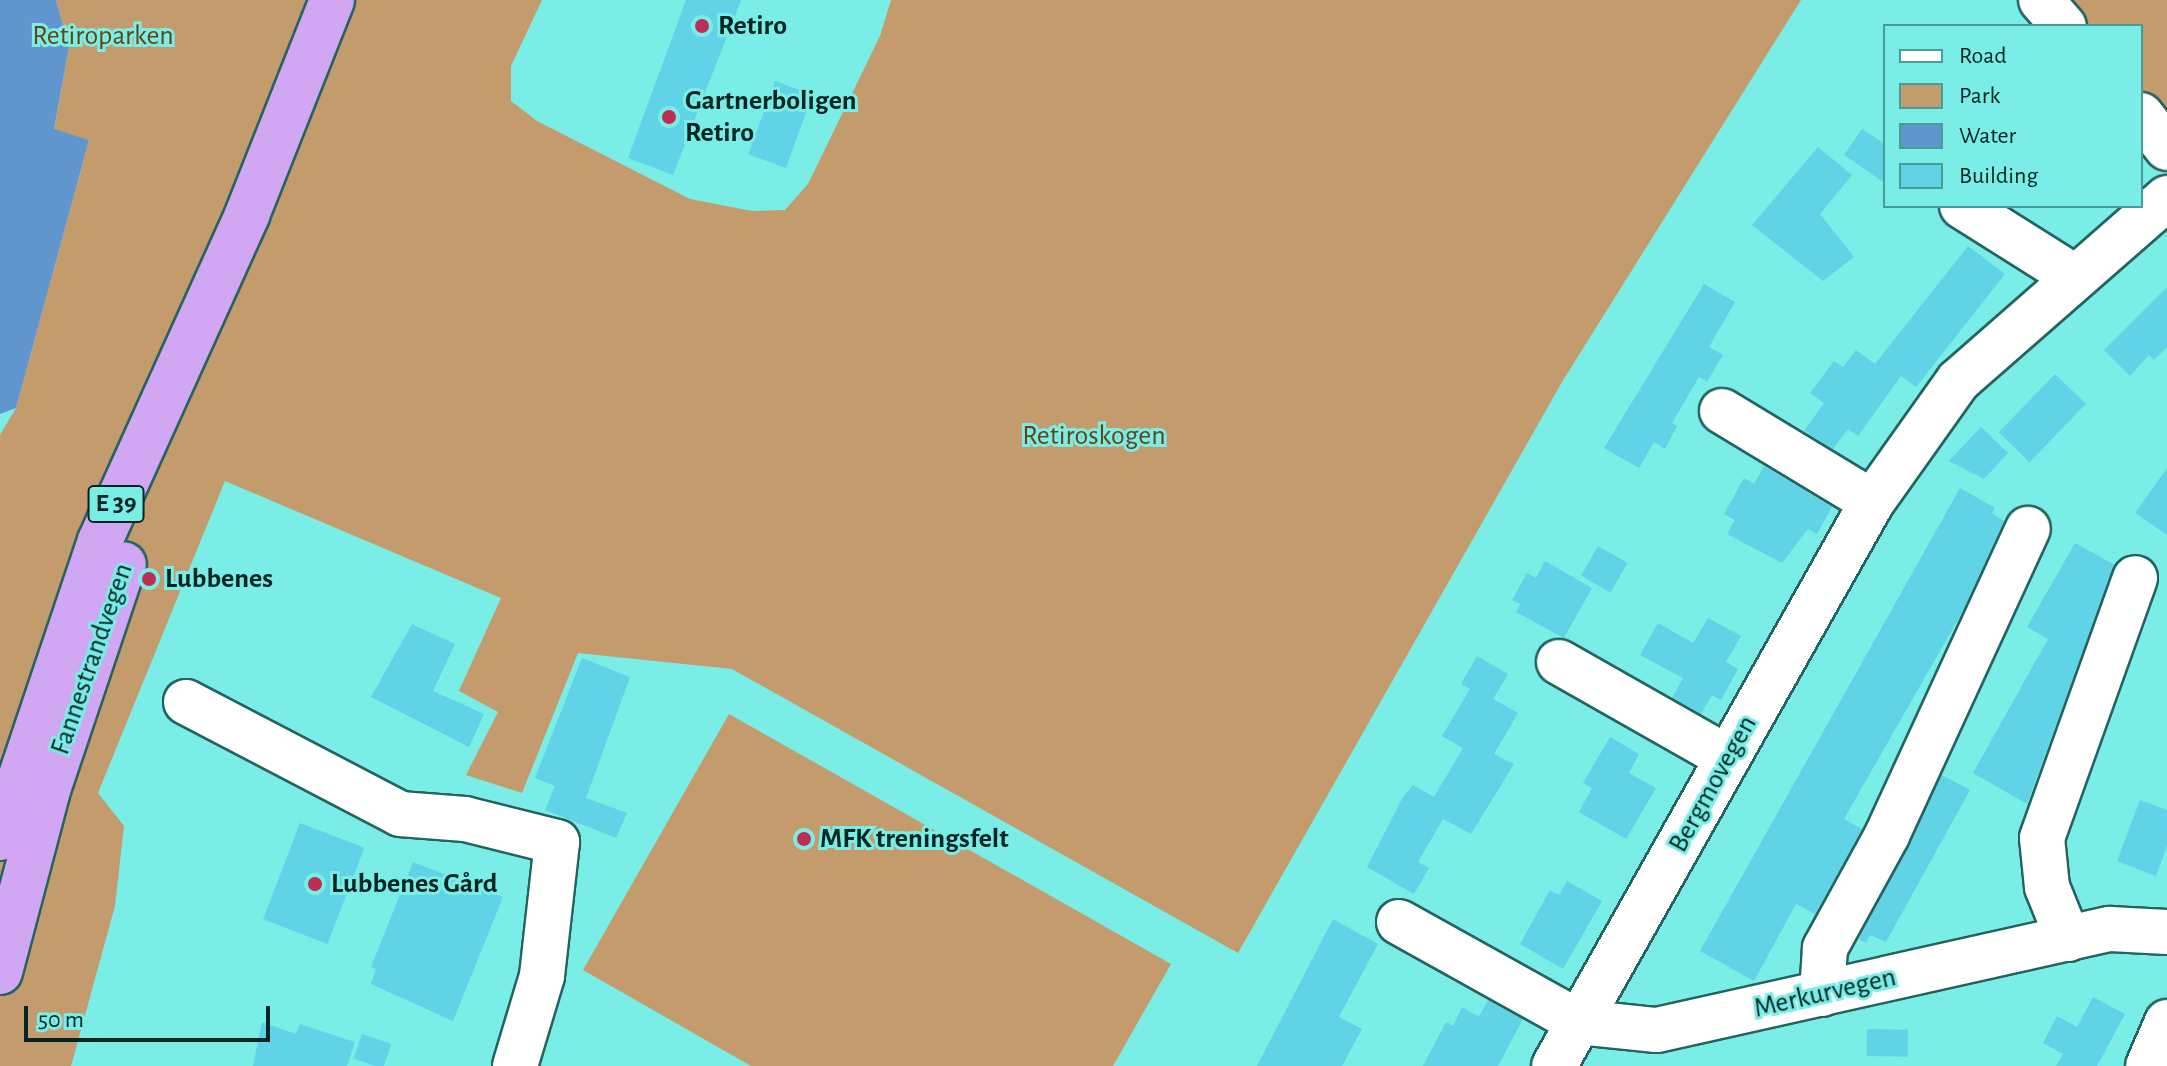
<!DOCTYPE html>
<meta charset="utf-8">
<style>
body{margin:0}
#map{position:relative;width:2167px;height:1066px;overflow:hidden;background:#79ede6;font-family:"Alegreya Sans",sans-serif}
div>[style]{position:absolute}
.green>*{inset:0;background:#c49b6c}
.water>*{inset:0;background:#6096cd}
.building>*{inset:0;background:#61d3e6;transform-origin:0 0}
.roads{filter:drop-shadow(2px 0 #24635f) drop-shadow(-2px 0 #24635f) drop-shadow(0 2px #24635f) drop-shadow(0 -2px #24635f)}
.minor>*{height:44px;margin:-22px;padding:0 22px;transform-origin:22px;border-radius:22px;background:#fff}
.highway>*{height:44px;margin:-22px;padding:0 22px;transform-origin:22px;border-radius:22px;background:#d1a6f2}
.dots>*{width:22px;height:22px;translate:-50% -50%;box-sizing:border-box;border:4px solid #79ede6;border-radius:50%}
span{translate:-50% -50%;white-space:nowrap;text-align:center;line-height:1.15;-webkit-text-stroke:6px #79ede6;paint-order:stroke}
.shield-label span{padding:2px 6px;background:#79ede6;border:2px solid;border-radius:6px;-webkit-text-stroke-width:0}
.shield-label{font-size:26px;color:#002523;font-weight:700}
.poi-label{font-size:28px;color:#002523;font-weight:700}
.left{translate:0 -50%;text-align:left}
.park-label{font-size:28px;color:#674313}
.street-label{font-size:28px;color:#002523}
.legend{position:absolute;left:1883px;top:24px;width:260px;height:184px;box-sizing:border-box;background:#79ede6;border:2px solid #499d98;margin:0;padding:10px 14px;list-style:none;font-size:24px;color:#002523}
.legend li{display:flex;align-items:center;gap:16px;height:40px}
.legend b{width:40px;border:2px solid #499d98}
.scale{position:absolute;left:24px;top:1006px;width:246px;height:36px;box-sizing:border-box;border:4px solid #002523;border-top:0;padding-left:10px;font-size:24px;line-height:28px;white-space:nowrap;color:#002523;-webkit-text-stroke:6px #79ede6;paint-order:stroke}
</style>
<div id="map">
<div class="green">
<div style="clip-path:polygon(56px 0,542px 0,511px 66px,511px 101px,537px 121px,690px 199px,752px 211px,785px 210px,808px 184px,880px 36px,891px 0,1801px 0,1562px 382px,1238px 953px,732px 669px,578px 653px,522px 793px,466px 775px,498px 712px,459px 691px,501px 598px,225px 481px,98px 793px,124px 826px,115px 906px,71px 1066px,0 1066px,0 435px,16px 408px,89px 140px,54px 130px,69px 47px)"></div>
<div style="clip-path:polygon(2058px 0,2167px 0,2167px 125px,2141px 95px,2141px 26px,2081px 26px)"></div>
<div style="clip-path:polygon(729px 714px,1171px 964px,1113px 1066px,751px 1066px,583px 970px)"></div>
</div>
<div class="water">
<div style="clip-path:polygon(0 0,56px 0,69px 47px,54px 129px,89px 140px,16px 408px,0 414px)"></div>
</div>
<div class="building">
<div style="clip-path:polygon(686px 0,741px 0,673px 175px,628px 158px)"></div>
<div style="left:775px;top:81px;width:40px;height:78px;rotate:20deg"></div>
<div style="clip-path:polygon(1862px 129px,1885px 144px,1885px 183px,1844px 155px)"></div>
<div style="clip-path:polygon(1818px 147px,1852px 175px,1820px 214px,1854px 257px,1823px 281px,1752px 225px)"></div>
<div style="clip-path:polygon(1968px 246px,2005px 274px,1916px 387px,1901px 376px,1858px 436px,1848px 429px,1833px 449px,1804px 431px,1824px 403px,1810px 393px,1834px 361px,1843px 367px,1856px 350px,1875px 364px)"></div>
<div style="clip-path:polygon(1704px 284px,1735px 302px,1709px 347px,1723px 355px,1707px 382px,1699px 377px,1672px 423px,1677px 426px,1665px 449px,1654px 442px,1639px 468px,1604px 448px)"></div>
<div style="clip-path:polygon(2167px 287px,2167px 347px,2154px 360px,2149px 355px,2130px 376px,2104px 350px)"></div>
<div style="left:2055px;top:374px;width:43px;height:81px;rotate:44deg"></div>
<div style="clip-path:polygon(1981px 427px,2008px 453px,1984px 479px,1949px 461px)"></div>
<div style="clip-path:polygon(1764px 466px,1832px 507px,1817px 534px,1808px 529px,1782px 563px,1727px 534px,1735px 520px,1724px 514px,1744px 478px,1754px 484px)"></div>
<div style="clip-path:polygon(2167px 468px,2167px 535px,2135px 513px)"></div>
<div style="clip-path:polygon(1960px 488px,1995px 508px,1992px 513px,2004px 521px,1964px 609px,1844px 819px,1862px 829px,1815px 914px,1796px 904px,1754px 981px,1700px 951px)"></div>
<div style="clip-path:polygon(2075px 543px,2115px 565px,2027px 804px,1973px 773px,2048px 639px,2027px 627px)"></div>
<div style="left:1598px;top:546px;width:34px;height:34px;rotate:30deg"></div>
<div style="clip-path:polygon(1545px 561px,1592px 588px,1564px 638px,1516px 612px,1520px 604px,1512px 600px,1527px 573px,1536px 578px)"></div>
<div style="clip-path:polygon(1708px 618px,1741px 636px,1726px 662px,1738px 669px,1721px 700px,1712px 695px,1701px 714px,1672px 698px,1683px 678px,1640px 655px,1658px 623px,1693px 643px)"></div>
<div style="clip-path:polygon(412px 624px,455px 644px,433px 691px,484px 714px,469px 747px,371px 697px)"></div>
<div style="clip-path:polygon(1477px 656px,1508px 674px,1493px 699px,1518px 713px,1494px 754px,1514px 764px,1471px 834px,1443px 819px,1418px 862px,1429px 868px,1414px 894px,1367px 867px,1403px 797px,1413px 785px,1434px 797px,1463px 748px,1442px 736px,1470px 689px,1461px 684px)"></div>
<div style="clip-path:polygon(582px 658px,630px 677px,586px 798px,627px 813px,616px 838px,545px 810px,555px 786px,535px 778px)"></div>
<div style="clip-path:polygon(1610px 737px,1639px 754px,1629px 773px,1656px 788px,1626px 839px,1579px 812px,1592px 788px,1583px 783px)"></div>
<div style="clip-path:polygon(1942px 775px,1970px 790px,1886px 942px,1870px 935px,1866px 943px,1859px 939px)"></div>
<div style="clip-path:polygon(2140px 800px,2167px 810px,2167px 846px,2156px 876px,2117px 861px)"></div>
<div style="left:300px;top:823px;width:69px;height:103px;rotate:21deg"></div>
<div style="clip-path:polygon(413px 862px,503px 897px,453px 1021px,371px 984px,376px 969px,371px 967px)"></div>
<div style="clip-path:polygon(1567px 881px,1602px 901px,1563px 969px,1520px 944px,1550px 890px,1559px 895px)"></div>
<div style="clip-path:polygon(1333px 919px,1378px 944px,1339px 1017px,1362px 1029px,1342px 1066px,1257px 1066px)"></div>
<div style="clip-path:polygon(2093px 997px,2125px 1014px,2097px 1066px,2056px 1066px,2063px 1054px,2043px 1043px,2057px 1016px,2077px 1027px)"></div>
<div style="clip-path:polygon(1488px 1000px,1523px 1019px,1498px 1066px,1423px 1066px,1446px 1022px,1453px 1026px,1462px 1007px,1479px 1017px)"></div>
<div style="clip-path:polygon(262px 1022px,296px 1034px,300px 1024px,355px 1042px,347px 1066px,253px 1066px)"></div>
<div style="left:1867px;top:1029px;width:41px;height:27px;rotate:1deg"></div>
<div style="left:362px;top:1034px;width:31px;height:26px;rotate:19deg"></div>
</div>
<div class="roads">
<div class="minor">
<div style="left:2041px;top:0;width:35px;rotate:49deg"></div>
<div style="left:2141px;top:115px;width:42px;rotate:51.8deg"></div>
<div style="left:1962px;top:206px;width:131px;rotate:32.2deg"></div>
<div style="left:1722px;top:411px;width:175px;rotate:31.2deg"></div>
<div style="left:1559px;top:662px;width:194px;rotate:29.6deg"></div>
<div style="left:186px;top:702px;width:242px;rotate:27.6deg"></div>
<div style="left:400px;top:814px;width:65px;rotate:4.4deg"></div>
<div style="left:465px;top:819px;width:95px;rotate:14deg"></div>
<div style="left:557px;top:842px;width:135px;rotate:96.4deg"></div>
<div style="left:542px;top:976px;width:94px;rotate:106.7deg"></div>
<div style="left:1399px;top:922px;width:206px;rotate:29.1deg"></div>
<div style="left:1579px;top:1022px;width:78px;rotate:5.9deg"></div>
<div style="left:1657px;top:1030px;width:464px;rotate:-12.6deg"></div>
<div style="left:2110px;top:929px;width:57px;rotate:3deg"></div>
<div style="left:2068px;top:939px;width:56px;rotate:-112deg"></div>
<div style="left:2047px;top:887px;width:49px;rotate:-95.8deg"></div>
<div style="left:2042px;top:838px;width:276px;rotate:-70.3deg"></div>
<div style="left:1822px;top:994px;width:46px;rotate:-86.3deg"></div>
<div style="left:1825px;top:948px;width:129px;rotate:-61.2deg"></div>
<div style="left:1887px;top:835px;width:337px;rotate:-65.3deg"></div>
<div style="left:1554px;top:1066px;width:647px;rotate:-60.58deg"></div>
<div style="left:1872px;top:502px;width:148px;rotate:-54.6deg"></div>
<div style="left:1958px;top:381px;width:278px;rotate:-41.2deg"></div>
<div style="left:2148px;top:1066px;width:48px;rotate:-66.6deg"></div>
</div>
<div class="highway">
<div style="left:0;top:838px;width:313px;rotate:-71.4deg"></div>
<div style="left:100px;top:541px;width:358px;rotate:-65.7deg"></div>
<div style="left:247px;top:215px;width:231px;rotate:-68.4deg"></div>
<div style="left:0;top:972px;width:188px;rotate:-75.2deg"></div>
<div style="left:48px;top:790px;width:238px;rotate:-71.4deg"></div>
</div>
</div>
<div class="dots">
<div style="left:702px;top:26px;background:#bd2e55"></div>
<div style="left:669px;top:117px;background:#bd2e55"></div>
<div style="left:149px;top:579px;background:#bd2e55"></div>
<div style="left:804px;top:839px;background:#bd2e55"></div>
<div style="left:315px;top:884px;background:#bd2e55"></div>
</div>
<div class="shield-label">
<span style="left:116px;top:504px">E 39</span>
</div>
<div class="poi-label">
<span class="left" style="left:718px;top:26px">Retiro</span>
<span class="left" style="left:685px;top:117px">Gartnerboligen<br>Retiro</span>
<span class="left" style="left:165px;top:579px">Lubbenes</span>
<span class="left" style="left:820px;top:839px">MFK treningsfelt</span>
<span class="left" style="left:331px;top:884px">Lubbenes Gård</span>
</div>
<div class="park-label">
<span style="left:103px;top:36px">Retiroparken</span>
<span style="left:1094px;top:436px">Retiroskogen</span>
</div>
<div class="street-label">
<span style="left:92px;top:659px;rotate:-71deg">Fannestrandvegen</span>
<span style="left:1713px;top:784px;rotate:-61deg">Bergmovegen</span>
<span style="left:1825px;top:993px;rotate:-13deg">Merkurvegen</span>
</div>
<ul class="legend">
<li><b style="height:10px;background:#fff"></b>Road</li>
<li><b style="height:22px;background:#c49b6c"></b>Park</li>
<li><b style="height:22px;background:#6096cd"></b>Water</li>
<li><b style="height:22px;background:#61d3e6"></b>Building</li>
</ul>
<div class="scale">50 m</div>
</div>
